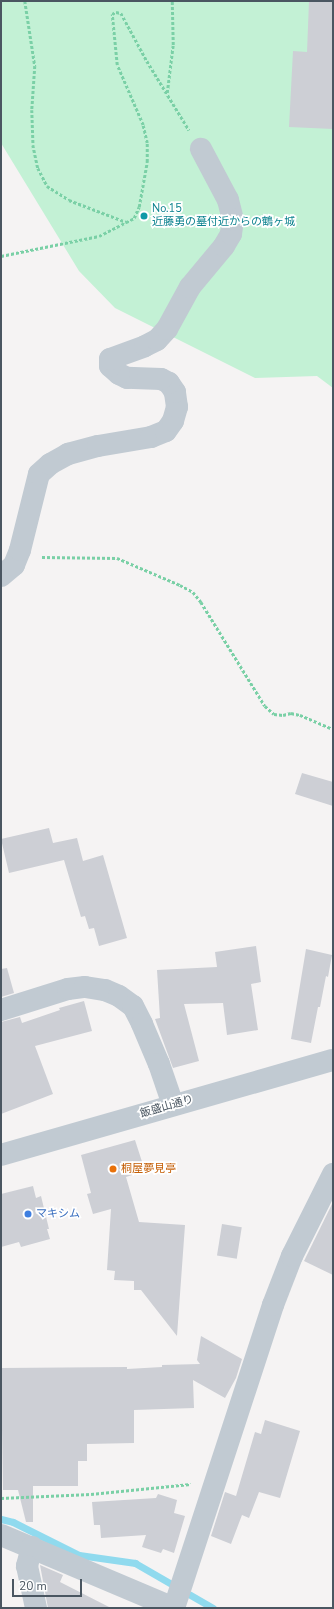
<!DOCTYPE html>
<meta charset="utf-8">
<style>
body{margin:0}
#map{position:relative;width:334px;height:1609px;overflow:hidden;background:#f5f3f3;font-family:"Nunito Sans","Noto Sans JP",sans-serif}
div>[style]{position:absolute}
.green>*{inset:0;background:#c3f1d5}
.stream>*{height:7px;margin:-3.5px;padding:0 3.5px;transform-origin:3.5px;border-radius:3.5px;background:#90daee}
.building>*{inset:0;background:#cdcfd5;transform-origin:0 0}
.path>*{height:2.5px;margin-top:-1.25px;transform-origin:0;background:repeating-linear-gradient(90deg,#7ad0a6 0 3px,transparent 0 5px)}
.minor>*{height:22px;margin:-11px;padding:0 11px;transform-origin:11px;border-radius:11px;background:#c1cad2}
.dots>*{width:11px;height:11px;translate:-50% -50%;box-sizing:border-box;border:2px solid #fff;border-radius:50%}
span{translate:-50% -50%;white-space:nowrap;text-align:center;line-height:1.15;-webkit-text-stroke:3.5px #fff;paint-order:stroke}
.culture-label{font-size:11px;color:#0d838f}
.left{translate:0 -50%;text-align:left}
.street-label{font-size:11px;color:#4a5661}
.food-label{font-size:11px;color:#c56008}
.shop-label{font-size:11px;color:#366cbe}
.frame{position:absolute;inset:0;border:2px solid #4a5661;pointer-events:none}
.scale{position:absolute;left:12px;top:1579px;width:70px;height:18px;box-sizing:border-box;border:2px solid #4a5661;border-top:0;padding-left:5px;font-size:12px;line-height:14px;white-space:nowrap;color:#4a5661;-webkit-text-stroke:3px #fff;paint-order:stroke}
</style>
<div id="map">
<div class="green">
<div style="clip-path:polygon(1px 1px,333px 1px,333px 388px,317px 376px,255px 378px,115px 308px,79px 271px,1px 143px)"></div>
</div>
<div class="stream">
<div style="left:1px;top:1519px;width:12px;rotate:14deg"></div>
<div style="left:13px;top:1522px;width:74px;rotate:26.6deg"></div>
<div style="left:79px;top:1555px;width:57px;rotate:8.1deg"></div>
<div style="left:135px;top:1563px;width:90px;rotate:30deg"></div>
</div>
<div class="building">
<div style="clip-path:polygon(309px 1px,333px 1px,333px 129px,289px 127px,293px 51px,307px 52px)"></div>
<div style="clip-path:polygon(302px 773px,333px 782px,333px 806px,295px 794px)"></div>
<div style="clip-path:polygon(49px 828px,53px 843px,77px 838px,83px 861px,103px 855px,127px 938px,99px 946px,94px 928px,89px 929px,85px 916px,81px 917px,64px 860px,9px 873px,1px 839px)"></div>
<div style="clip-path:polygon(256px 946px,261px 982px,251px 984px,258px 1030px,227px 1035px,223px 1003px,184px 1004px,199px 1061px,173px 1068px,155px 1019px,160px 1018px,157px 970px,217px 967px,215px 952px)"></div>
<div style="clip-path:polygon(306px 949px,332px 955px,328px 977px,326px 976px,320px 1007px,318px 1007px,311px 1043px,291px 1039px)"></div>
<div style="clip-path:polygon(7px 968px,14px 993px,1px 997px,1px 969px)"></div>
<div style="clip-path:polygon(84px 1001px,92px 1031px,35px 1046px,53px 1094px,1px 1114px,1px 1022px,20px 1017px,22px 1023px,60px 1010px,59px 1008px)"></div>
<div style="clip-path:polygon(135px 1140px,145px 1171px,126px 1177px,139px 1222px,185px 1225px,177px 1336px,141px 1290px,134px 1290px,134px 1281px,114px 1280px,115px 1271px,107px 1270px,111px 1209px,93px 1214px,87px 1194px,91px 1193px,81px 1155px)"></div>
<div style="clip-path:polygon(33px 1186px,36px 1198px,41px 1196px,49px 1229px,47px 1229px,50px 1239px,21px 1247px,19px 1242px,1px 1247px,1px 1194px)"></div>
<div style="clip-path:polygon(333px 1202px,333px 1275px,304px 1261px)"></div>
<div style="left:222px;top:1224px;width:20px;height:32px;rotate:9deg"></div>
<div style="clip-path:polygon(201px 1336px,242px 1359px,236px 1378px,225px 1398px,193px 1380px,194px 1408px,134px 1410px,134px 1443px,87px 1444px,87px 1461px,78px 1461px,78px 1486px,33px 1486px,33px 1522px,26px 1522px,18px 1490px,3px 1490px,1px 1368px,127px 1367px,127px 1369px,162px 1367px,162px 1365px,200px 1364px,197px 1360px)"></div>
<div style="clip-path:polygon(265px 1420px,300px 1431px,280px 1498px,259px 1492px,249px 1518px,242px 1515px,231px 1544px,211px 1536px,225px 1492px,236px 1496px,255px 1432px,261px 1434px)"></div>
<div style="clip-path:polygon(158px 1494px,177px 1500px,174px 1513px,185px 1516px,174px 1553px,163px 1549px,161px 1553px,142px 1547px,146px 1535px,101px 1538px,100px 1525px,94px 1525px,92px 1502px,156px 1498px)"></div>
<div style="clip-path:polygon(40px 1565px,63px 1575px,60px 1582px,111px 1608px,48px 1608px)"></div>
</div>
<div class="path">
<div style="left:25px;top:1px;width:66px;rotate:81.3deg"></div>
<div style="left:35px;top:66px;width:44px;rotate:93.9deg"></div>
<div style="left:32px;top:110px;width:35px;rotate:88deg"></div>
<div style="left:33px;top:145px;width:24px;rotate:78deg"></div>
<div style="left:38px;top:168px;width:20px;rotate:63deg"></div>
<div style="left:47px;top:186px;width:26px;rotate:32deg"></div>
<div style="left:69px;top:200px;width:61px;rotate:21.1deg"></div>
<div style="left:167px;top:93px;width:48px;rotate:-82.9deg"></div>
<div style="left:173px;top:45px;width:44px;rotate:-91.3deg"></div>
<div style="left:1px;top:256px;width:100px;rotate:-11.5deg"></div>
<div style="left:99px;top:236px;width:39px;rotate:-27deg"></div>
<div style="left:134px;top:218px;width:12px;rotate:-66deg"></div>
<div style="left:139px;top:207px;width:46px;rotate:-79.9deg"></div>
<div style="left:147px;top:162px;width:19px;rotate:-90deg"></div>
<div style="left:147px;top:143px;width:18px;rotate:-103deg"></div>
<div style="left:143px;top:125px;width:65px;rotate:-113.4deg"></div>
<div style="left:117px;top:65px;width:51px;rotate:-95.6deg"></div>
<div style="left:112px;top:14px;width:4px;rotate:-27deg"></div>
<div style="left:116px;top:12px;width:5px;rotate:11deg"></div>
<div style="left:121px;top:13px;width:55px;rotate:61.6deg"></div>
<div style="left:147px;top:61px;width:81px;rotate:58.7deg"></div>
<div style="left:42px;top:557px;width:75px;rotate:0.8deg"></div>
<div style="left:117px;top:558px;width:69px;rotate:23.2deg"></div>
<div style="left:180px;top:585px;width:15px;rotate:28deg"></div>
<div style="left:193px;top:592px;width:13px;rotate:51deg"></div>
<div style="left:201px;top:602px;width:122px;rotate:58.4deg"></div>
<div style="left:265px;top:706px;width:12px;rotate:42deg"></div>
<div style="left:274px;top:714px;width:9px;rotate:6deg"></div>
<div style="left:283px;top:715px;width:8px;rotate:-14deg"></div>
<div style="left:291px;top:713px;width:9px;rotate:13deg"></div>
<div style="left:300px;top:715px;width:36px;rotate:23deg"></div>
<div style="left:1px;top:1498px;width:90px;rotate:-2.5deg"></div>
<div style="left:91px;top:1494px;width:100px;rotate:-5.7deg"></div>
</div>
<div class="minor">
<div style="left:1px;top:576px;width:17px;rotate:-40deg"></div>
<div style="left:14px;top:565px;width:16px;rotate:-68deg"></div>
<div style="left:20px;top:550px;width:78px;rotate:-76deg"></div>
<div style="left:39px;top:474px;width:15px;rotate:-42deg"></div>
<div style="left:50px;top:464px;width:21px;rotate:-29deg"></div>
<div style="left:68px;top:454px;width:31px;rotate:-15deg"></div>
<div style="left:98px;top:446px;width:54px;rotate:-9.6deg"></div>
<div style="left:151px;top:437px;width:16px;rotate:-22deg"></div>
<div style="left:166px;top:431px;width:12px;rotate:-55deg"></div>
<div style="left:173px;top:421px;width:15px;rotate:-74deg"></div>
<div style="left:177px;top:407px;width:15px;rotate:-98deg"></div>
<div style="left:175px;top:392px;width:11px;rotate:-124deg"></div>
<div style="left:169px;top:383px;width:9px;rotate:-153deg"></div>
<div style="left:161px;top:379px;width:34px;rotate:-178deg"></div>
<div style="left:127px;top:378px;width:9px;rotate:-153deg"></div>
<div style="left:119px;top:374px;width:12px;rotate:-138deg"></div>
<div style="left:110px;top:366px;width:7px;rotate:-90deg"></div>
<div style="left:110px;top:359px;width:37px;rotate:-20deg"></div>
<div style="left:145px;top:346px;width:13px;rotate:-27deg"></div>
<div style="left:157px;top:340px;width:15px;rotate:-48deg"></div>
<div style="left:167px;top:329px;width:48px;rotate:-61.3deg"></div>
<div style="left:190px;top:287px;width:53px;rotate:-50.3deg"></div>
<div style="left:224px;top:246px;width:14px;rotate:-60deg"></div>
<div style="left:231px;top:234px;width:14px;rotate:-82deg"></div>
<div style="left:233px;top:220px;width:21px;rotate:-104deg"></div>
<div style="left:228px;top:200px;width:58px;rotate:-117.9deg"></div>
<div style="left:1px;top:1010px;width:70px;rotate:-17.4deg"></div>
<div style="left:68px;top:989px;width:17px;rotate:-7deg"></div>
<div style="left:85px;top:987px;width:20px;rotate:9deg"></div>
<div style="left:105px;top:990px;width:15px;rotate:23deg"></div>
<div style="left:119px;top:996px;width:17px;rotate:36deg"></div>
<div style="left:133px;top:1006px;width:20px;rotate:63deg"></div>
<div style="left:142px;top:1024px;width:43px;rotate:67deg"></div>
<div style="left:159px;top:1064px;width:43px;rotate:71.1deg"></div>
<div style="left:1px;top:1155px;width:345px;rotate:-16deg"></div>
<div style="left:1px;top:1535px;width:188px;rotate:22.9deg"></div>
<div style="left:32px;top:1547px;width:20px;rotate:105deg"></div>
<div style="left:27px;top:1566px;width:43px;rotate:77.9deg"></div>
<div style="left:174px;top:1608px;width:319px;rotate:-71.9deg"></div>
<div style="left:273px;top:1305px;width:53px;rotate:-68.8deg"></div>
<div style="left:292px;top:1256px;width:92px;rotate:-63.4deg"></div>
</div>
<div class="dots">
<div style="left:144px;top:216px;background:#0f9aa8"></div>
<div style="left:113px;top:1169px;background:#e8710a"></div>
<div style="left:28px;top:1214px;background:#3f7fe0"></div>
</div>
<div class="culture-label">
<span class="left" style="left:152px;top:216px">No.15<br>近藤勇の墓付近からの鶴ヶ城</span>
</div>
<div class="street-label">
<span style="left:167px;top:1107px;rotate:-16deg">飯盛山通り</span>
</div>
<div class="food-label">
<span class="left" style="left:121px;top:1169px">桐屋夢見亭</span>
</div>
<div class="shop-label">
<span class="left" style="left:36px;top:1214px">マキシム</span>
</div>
<div class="frame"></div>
<div class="scale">20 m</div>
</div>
